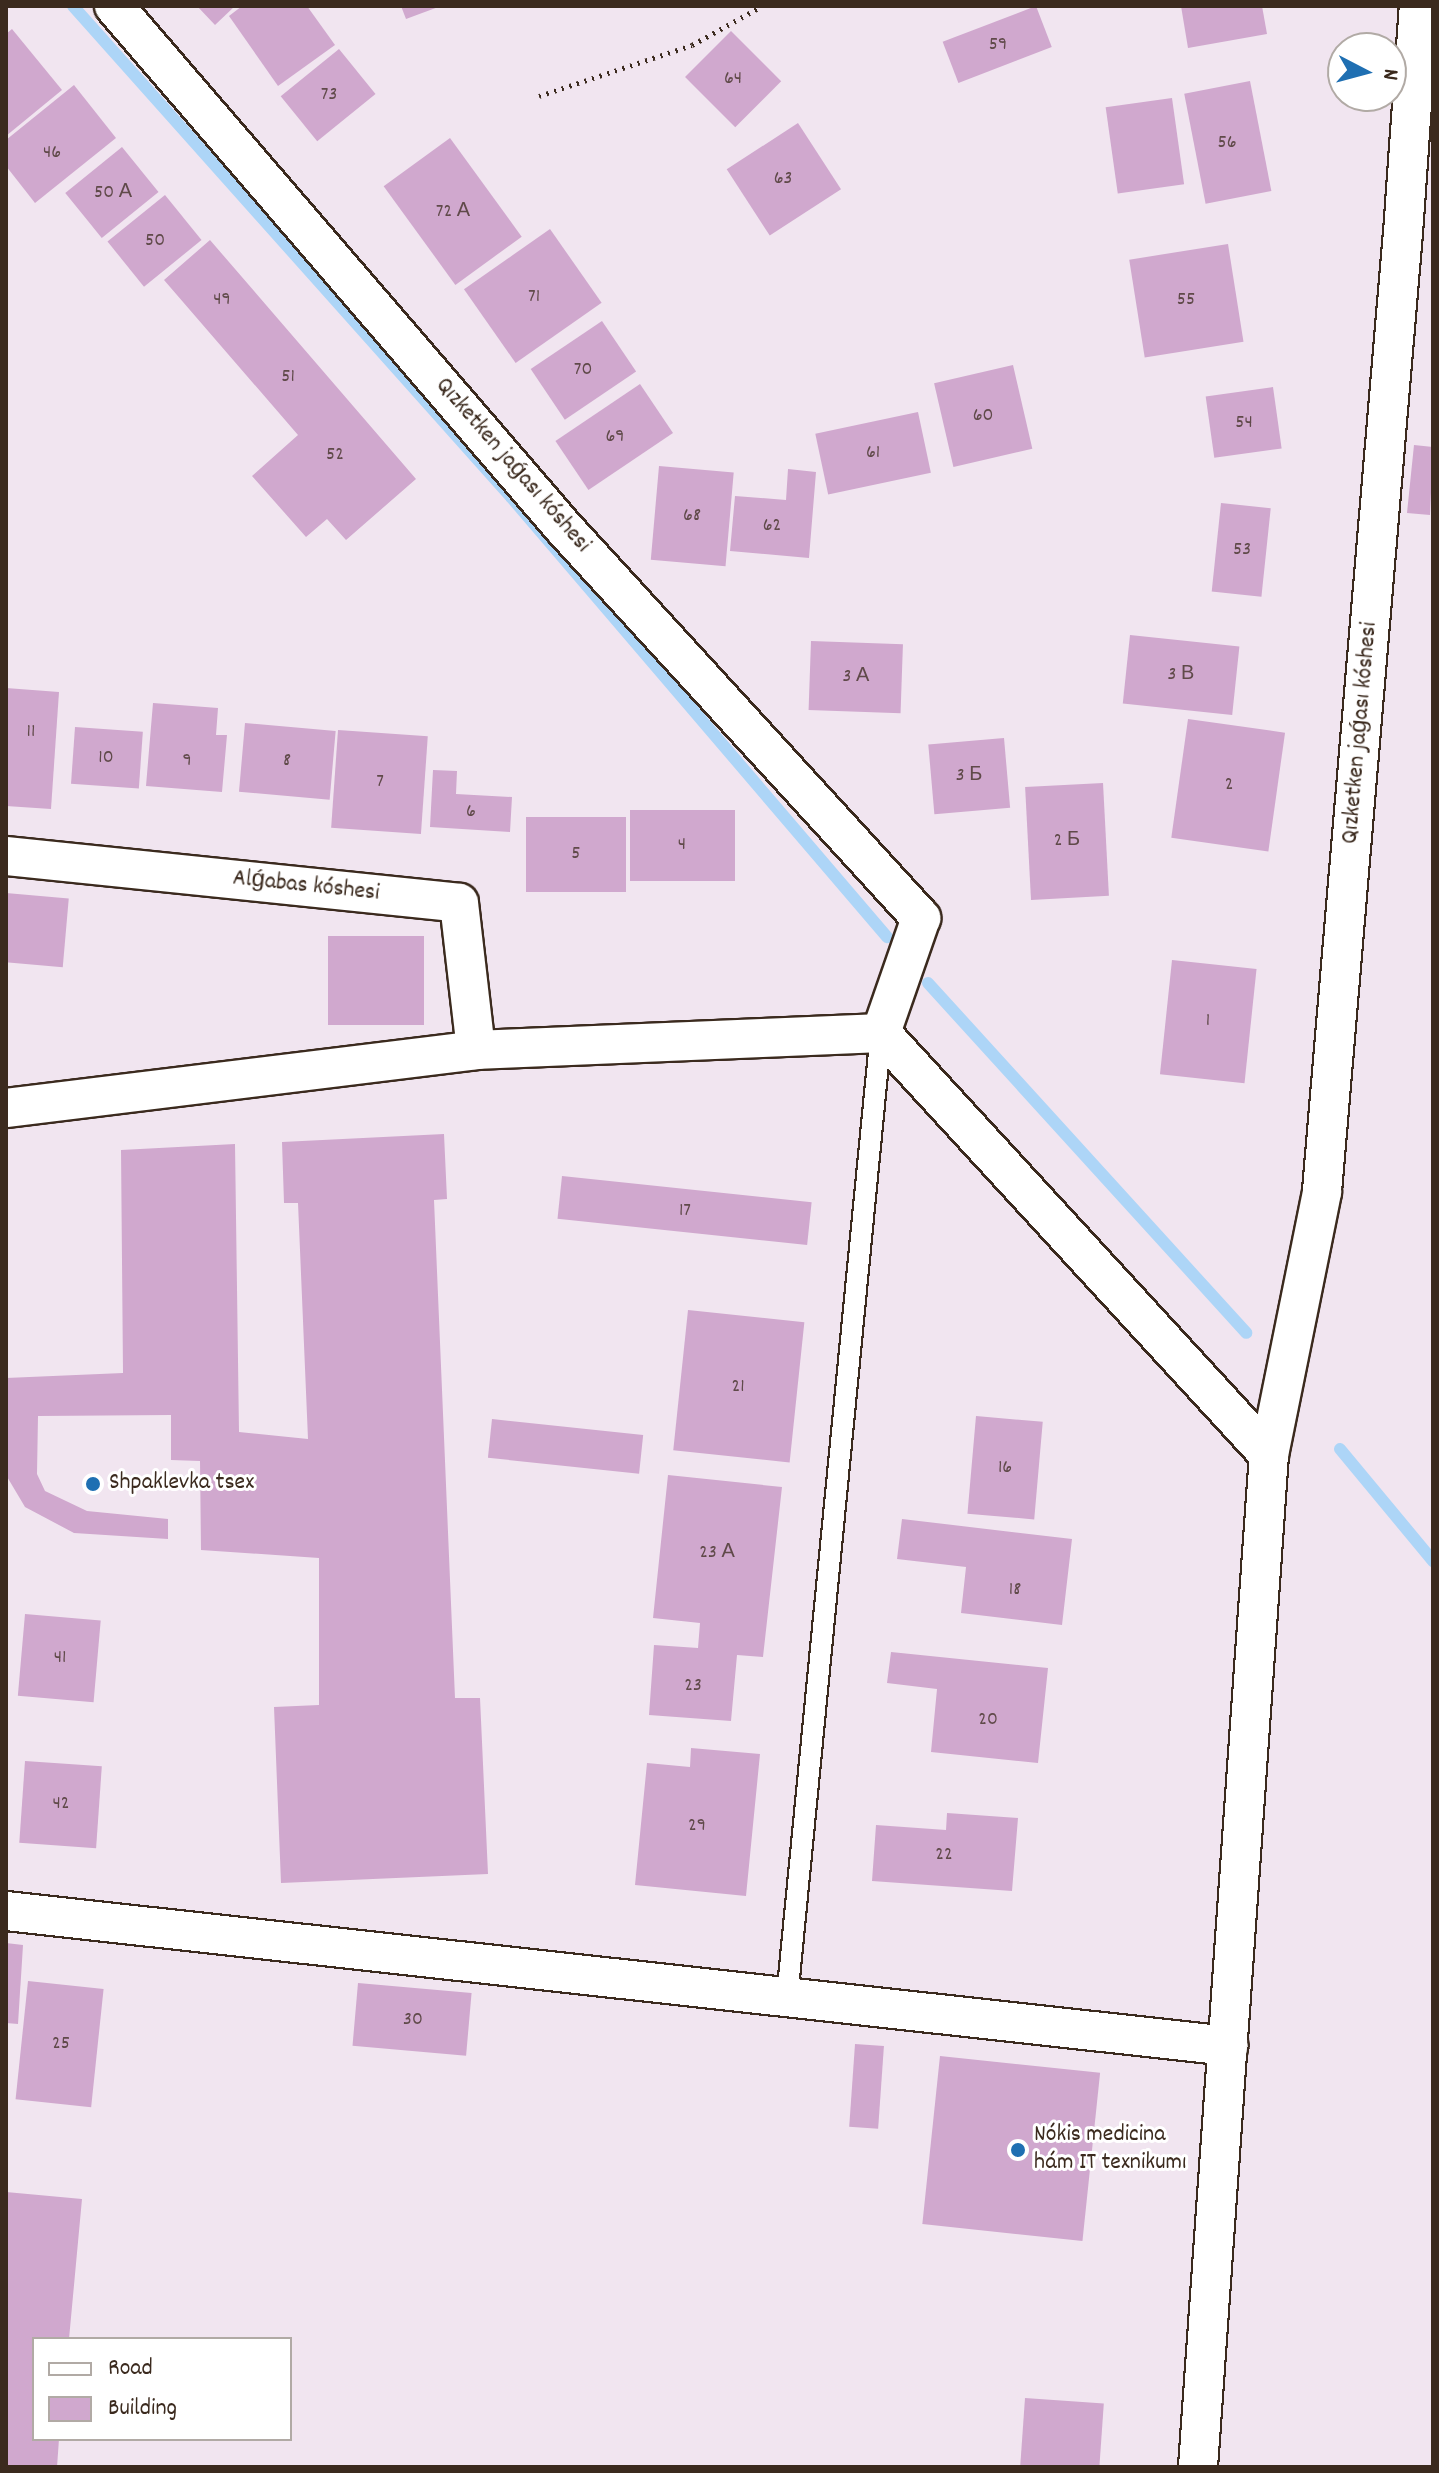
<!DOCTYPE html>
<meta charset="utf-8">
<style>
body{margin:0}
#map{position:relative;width:1439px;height:2473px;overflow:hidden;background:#f1e5f0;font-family:Dekko,sans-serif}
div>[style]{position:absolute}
.stream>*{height:12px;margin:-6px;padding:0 6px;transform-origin:6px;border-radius:6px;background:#add5f7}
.building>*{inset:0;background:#d0a8ce;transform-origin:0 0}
.path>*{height:5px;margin-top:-2.5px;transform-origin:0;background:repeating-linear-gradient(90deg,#3b2a1e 0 2px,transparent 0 8px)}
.roads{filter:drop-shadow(2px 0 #3b2a1e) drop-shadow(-2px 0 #3b2a1e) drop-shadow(0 2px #3b2a1e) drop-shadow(0 -2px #3b2a1e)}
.lane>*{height:20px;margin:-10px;padding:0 10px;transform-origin:10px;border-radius:10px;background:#fff}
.street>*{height:38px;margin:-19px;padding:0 19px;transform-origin:19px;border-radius:19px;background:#fff}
.dots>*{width:22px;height:22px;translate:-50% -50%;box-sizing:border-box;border:4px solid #fff;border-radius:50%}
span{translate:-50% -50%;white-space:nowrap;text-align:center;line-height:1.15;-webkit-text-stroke:6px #fff;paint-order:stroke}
.number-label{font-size:20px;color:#604a4a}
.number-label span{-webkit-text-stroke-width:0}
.street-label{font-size:24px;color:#3b2a1e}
.poi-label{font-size:24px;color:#3b2a1e}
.left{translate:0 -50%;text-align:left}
.frame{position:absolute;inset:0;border:8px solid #3b2a1e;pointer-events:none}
.legend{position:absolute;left:32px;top:2337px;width:260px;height:104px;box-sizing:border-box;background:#fff;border:2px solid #b1aaa5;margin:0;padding:10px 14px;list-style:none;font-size:24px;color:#3b2a1e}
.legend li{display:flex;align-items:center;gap:16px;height:40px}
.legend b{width:40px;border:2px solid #b1aaa5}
.north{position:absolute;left:1327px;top:32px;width:80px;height:80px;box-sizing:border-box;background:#fff;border:2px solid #b1aaa5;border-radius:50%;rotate:96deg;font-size:22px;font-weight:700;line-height:32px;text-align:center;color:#3b2a1e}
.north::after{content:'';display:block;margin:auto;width:28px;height:36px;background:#1f6fb2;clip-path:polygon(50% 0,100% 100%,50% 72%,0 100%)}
</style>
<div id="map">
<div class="stream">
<div style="left:73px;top:6px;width:658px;rotate:48.27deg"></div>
<div style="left:511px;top:497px;width:579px;rotate:49.48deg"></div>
<div style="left:928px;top:983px;width:473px;rotate:47.7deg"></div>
<div style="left:1340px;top:1449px;width:146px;rotate:50.3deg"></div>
</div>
<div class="building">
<div style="clip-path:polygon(197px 6px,235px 6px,215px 25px)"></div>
<div style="clip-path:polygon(242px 6px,307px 6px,335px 45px,278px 86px,229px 16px)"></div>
<div style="clip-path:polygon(401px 6px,441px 6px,406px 19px)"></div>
<div style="left:1036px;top:6px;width:44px;height:100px;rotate:69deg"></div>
<div style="clip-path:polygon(1181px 6px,1262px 6px,1267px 34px,1188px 48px)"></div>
<div style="clip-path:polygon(12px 29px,62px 90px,6px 136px,6px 34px)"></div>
<div style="left:731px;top:31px;width:71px;height:65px;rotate:45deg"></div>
<div style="left:339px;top:49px;width:58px;height:75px;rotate:51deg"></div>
<div style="left:1250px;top:81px;width:112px;height:67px;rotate:79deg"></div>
<div style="clip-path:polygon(74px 85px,116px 138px,35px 203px,6px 166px,6px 140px)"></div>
<div style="left:1172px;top:98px;width:87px;height:67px;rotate:82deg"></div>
<div style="left:798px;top:123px;width:79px;height:85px;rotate:57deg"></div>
<div style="left:450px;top:138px;width:122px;height:82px;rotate:54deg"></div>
<div style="left:122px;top:147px;width:58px;height:73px;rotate:51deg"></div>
<div style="left:165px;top:195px;width:58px;height:74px;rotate:51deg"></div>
<div style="left:550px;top:229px;width:90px;height:105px;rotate:55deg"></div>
<div style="clip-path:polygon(210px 240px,416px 479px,346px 540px,327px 519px,306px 537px,252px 476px,298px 435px,164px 280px)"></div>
<div style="left:1228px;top:244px;width:99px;height:100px;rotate:81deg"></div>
<div style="left:602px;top:321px;width:61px;height:86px;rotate:56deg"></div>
<div style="left:1013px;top:365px;width:86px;height:81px;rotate:77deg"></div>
<div style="left:640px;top:384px;width:59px;height:102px;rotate:56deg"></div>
<div style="left:1273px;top:387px;width:62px;height:68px;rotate:82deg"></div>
<div style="left:918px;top:412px;width:62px;height:105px;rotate:78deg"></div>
<div style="clip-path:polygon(1414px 445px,1433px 447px,1430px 515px,1407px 513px)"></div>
<div style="left:659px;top:466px;width:75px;height:94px;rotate:5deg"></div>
<div style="clip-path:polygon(788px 469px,816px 472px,809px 558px,730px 551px,735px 496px,786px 500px)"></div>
<div style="left:1221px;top:503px;width:50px;height:89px;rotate:6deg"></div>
<div style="left:1130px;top:635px;width:110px;height:69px;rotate:6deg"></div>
<div style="left:811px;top:641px;width:92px;height:69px;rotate:2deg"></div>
<div style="clip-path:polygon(6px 688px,59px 692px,51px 809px,6px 806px)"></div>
<div style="clip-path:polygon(153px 703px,218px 708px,216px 735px,227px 735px,222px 792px,146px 786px)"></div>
<div style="left:1188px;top:719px;width:98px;height:120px;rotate:8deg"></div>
<div style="left:245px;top:723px;width:91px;height:69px;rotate:5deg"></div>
<div style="left:75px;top:727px;width:68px;height:57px;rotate:4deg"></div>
<div style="left:338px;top:730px;width:90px;height:98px;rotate:4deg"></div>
<div style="left:1004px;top:738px;width:70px;height:76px;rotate:85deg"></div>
<div style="clip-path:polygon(433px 770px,457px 771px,456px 794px,512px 797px,510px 832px,430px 827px)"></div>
<div style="left:1103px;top:783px;width:113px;height:78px;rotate:87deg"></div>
<div style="left:630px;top:810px;width:105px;height:71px"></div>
<div style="left:526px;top:817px;width:100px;height:75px"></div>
<div style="left:6px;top:893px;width:63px;height:69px;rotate:5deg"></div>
<div style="left:328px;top:936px;width:96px;height:89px"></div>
<div style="left:1172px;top:960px;width:85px;height:115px;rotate:6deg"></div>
<div style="clip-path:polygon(444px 1134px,447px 1199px,434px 1200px,455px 1698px,480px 1698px,488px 1874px,281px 1883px,274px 1707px,319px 1705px,319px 1558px,201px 1550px,200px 1461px,171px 1460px,171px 1415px,38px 1416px,37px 1474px,45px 1491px,87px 1511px,168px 1519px,168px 1539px,74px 1533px,25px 1507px,6px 1475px,6px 1378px,123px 1373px,121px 1150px,235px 1144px,239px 1432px,308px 1439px,298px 1203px,284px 1203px,282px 1142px)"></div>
<div style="left:562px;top:1176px;width:251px;height:43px;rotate:6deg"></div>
<div style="left:688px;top:1310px;width:117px;height:141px;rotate:6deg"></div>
<div style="left:976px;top:1416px;width:67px;height:98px;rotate:5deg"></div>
<div style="left:492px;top:1419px;width:152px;height:39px;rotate:6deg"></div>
<div style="clip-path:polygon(668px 1475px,782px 1487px,763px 1657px,737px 1655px,731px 1721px,649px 1715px,654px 1645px,698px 1648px,700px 1623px,653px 1618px)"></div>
<div style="clip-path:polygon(902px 1519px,1072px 1539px,1062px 1625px,961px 1613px,966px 1567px,897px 1559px)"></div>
<div style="left:25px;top:1614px;width:76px;height:82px;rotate:5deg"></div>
<div style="clip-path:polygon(891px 1652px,1048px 1668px,1038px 1763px,931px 1752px,937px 1689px,887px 1683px)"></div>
<div style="clip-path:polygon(691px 1748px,760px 1754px,746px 1896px,635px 1885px,647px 1763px,690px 1767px)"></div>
<div style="left:25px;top:1761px;width:77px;height:82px;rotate:4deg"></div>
<div style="clip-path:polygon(947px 1813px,1018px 1818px,1012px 1891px,872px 1881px,876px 1825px,946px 1830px)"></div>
<div style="clip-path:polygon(6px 1943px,23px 1945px,18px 2024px,6px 2023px)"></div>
<div style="left:28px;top:1981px;width:76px;height:119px;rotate:6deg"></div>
<div style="left:358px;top:1983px;width:114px;height:63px;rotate:5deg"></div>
<div style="left:855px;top:2044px;width:29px;height:83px;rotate:4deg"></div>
<div style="left:940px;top:2056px;width:161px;height:169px;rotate:6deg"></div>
<div style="clip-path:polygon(6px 2192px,82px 2199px,69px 2339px,34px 2339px,34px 2439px,59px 2439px,57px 2467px,6px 2467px)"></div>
<div style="left:1025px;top:2398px;width:79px;height:69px;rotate:4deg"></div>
</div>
<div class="path">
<div style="left:539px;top:96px;width:161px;rotate:-18.4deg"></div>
<div style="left:692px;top:45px;width:80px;rotate:-29.1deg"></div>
</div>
<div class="roads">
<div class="lane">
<div style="left:787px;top:1998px;width:970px;rotate:-84.44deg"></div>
</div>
<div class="street">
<div style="left:114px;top:6px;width:686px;rotate:49.25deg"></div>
<div style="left:562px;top:526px;width:532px;rotate:47.52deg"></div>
<div style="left:921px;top:918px;width:122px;rotate:109.2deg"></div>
<div style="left:6px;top:856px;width:455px;rotate:5.9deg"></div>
<div style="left:459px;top:903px;width:148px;rotate:83.4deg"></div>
<div style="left:881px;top:1033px;width:573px;rotate:47.4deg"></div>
<div style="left:6px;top:1108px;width:474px;rotate:-7deg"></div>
<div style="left:476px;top:1050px;width:405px;rotate:-2.4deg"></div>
<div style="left:6px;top:1911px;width:1230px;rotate:6.3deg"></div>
<div style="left:1198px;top:2467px;width:1014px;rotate:-85.99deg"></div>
<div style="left:1269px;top:1455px;width:269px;rotate:-78.6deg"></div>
<div style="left:1322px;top:1191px;width:961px;rotate:-85.17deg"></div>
<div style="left:1403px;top:233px;width:228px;rotate:-86deg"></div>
</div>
</div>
<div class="dots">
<div style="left:93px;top:1484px;background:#1f6fb2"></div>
<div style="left:1018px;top:2150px;background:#1f6fb2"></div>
</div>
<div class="number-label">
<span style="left:998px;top:45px">59</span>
<span style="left:733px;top:79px">64</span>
<span style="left:329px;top:95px">73</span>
<span style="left:1227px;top:143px">56</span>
<span style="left:52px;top:153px">46</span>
<span style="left:783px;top:179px">63</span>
<span style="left:113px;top:193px">50 А</span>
<span style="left:453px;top:212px">72 А</span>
<span style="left:155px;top:241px">50</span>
<span style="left:534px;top:297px">71</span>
<span style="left:222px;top:300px">49</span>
<span style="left:1186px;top:300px">55</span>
<span style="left:583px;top:370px">70</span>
<span style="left:288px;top:377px">51</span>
<span style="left:983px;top:416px">60</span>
<span style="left:1244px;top:423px">54</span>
<span style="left:615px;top:437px">69</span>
<span style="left:873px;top:453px">61</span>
<span style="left:335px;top:455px">52</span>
<span style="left:692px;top:516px">68</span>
<span style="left:772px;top:526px">62</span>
<span style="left:1242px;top:550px">53</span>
<span style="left:1181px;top:675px">3 В</span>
<span style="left:856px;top:677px">3 А</span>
<span style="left:31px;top:732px">11</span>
<span style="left:106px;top:758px">10</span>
<span style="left:187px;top:761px">9</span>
<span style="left:287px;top:761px">8</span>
<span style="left:969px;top:776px">3 Б</span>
<span style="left:380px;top:782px">7</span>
<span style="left:1229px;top:785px">2</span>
<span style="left:471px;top:812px">6</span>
<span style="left:1067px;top:841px">2 Б</span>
<span style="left:682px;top:845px">4</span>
<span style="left:576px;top:854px">5</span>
<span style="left:1208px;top:1021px">1</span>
<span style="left:685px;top:1211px">17</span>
<span style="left:738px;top:1387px">21</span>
<span style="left:1005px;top:1468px">16</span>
<span style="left:717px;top:1553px">23 А</span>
<span style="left:1015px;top:1590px">18</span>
<span style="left:60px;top:1658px">41</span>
<span style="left:693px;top:1686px">23</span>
<span style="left:988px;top:1720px">20</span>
<span style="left:61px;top:1804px">42</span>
<span style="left:697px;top:1826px">29</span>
<span style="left:944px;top:1855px">22</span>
<span style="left:413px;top:2020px">30</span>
<span style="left:61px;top:2044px">25</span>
</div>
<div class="street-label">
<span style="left:512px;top:466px;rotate:49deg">Qızketken jaǵası kóshesi</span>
<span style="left:1361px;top:733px;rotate:-85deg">Qızketken jaǵası kóshesi</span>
<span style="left:306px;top:887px;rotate:6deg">Alǵabas kóshesi</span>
</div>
<div class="poi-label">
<span class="left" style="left:109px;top:1484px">Shpaklevka tsex</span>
<span class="left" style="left:1034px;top:2150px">Nókis medicina<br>hám IT texnikumı</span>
</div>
<div class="frame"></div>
<ul class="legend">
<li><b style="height:10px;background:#fff"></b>Road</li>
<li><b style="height:22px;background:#d0a8ce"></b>Building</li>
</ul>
<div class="north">N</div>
</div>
